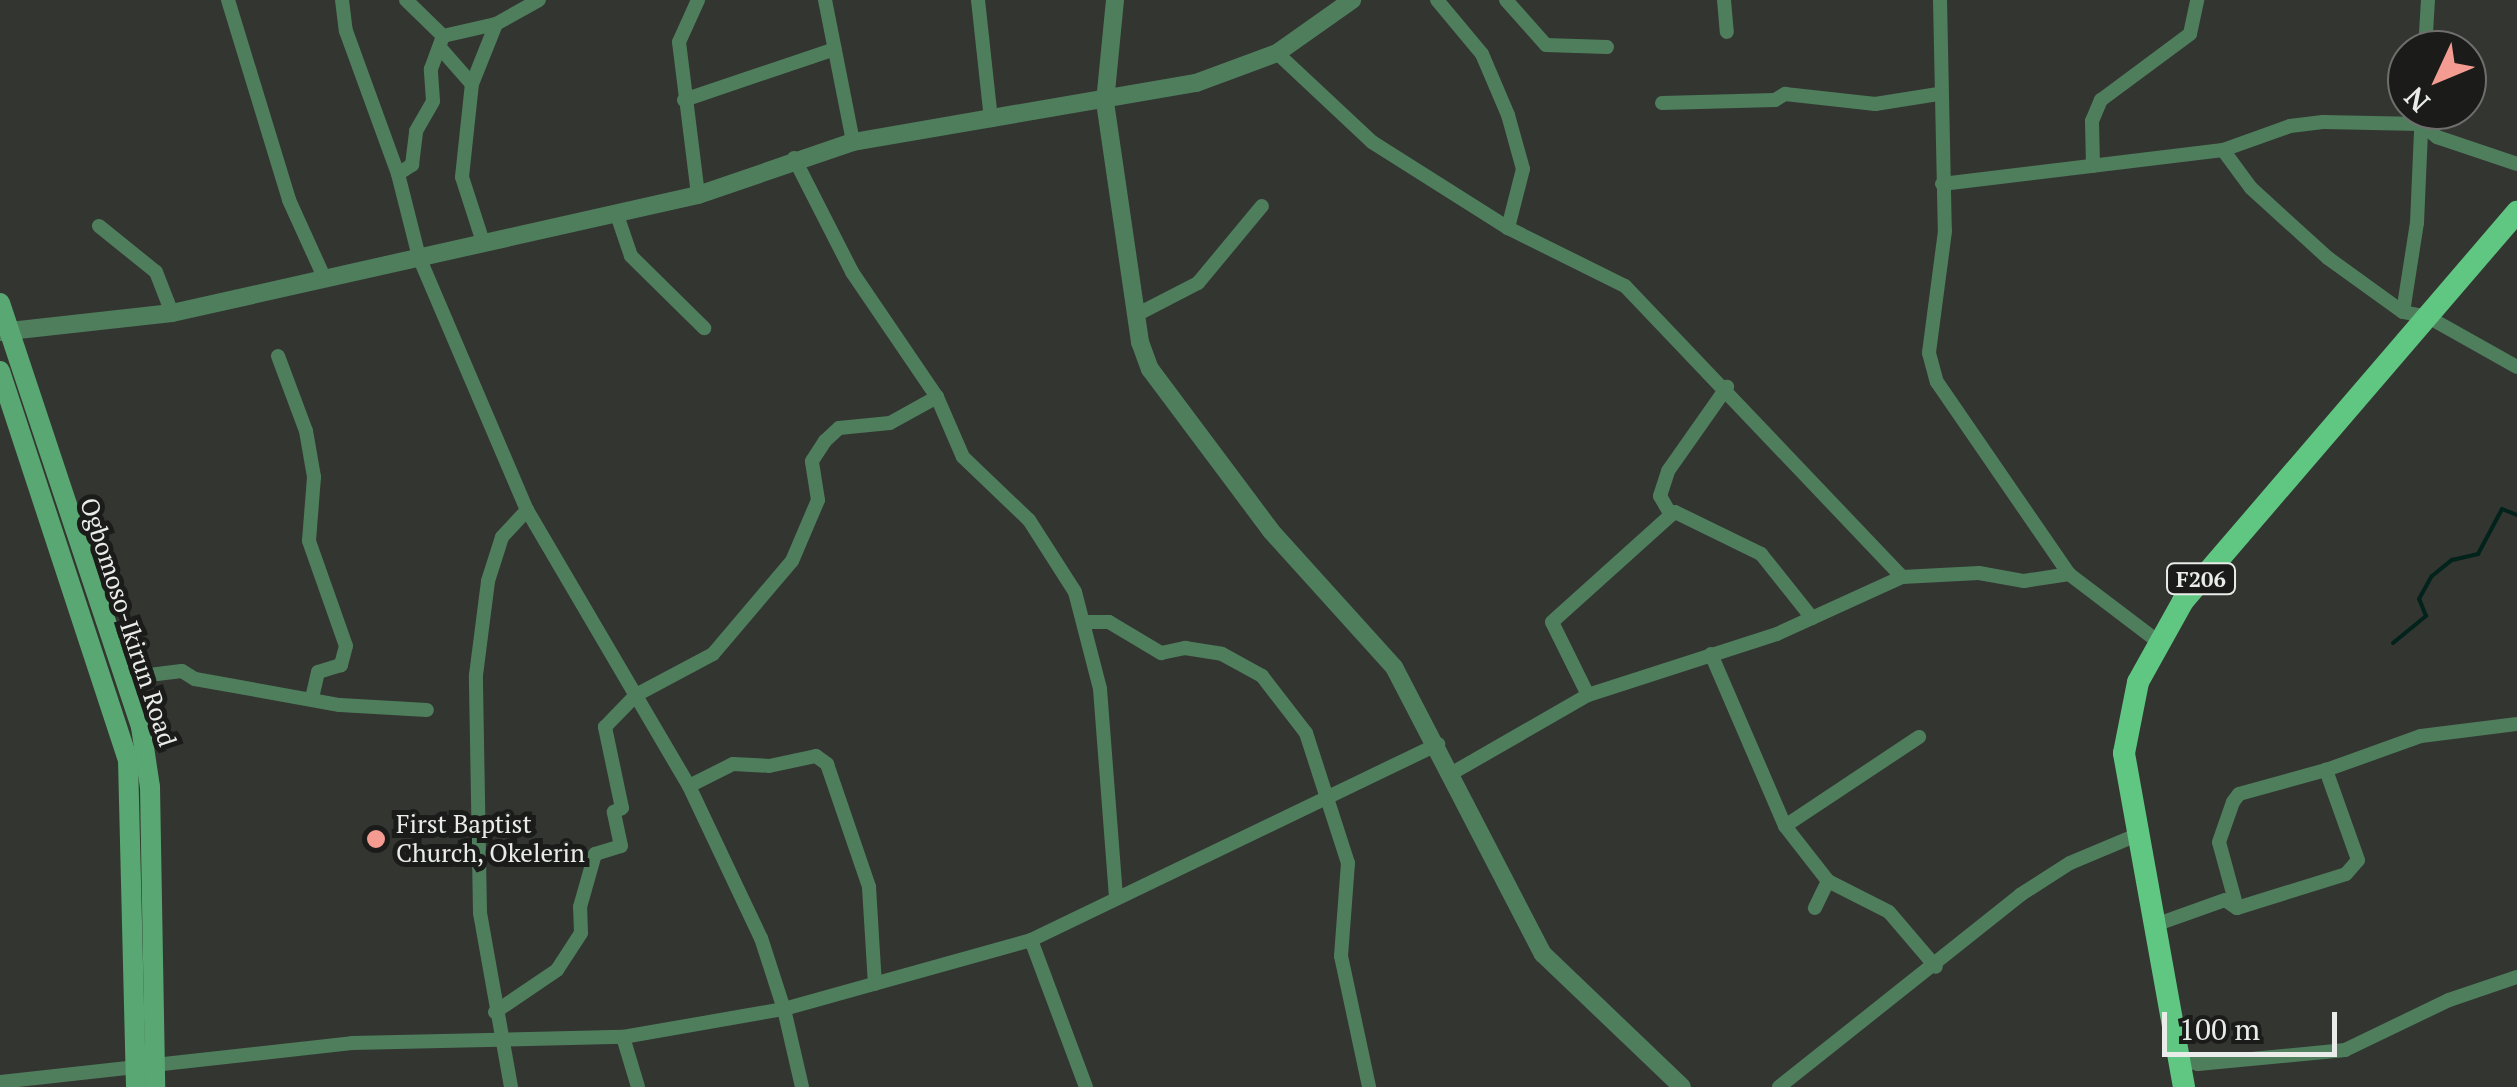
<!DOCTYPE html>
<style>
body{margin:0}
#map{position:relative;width:2517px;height:1087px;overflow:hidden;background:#333531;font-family:"PT Serif",serif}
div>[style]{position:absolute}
.stream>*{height:4px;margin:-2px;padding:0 2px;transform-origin:2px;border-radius:2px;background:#02231b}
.minor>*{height:14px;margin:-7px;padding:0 7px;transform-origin:7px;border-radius:7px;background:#4f7e5d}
.tertiary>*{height:18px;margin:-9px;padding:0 9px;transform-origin:9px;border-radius:9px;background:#4f7e5d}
.secondary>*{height:20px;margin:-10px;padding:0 10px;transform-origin:10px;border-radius:10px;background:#59a772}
.primary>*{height:22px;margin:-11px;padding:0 11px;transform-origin:11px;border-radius:11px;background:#5fc782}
.dots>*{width:28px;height:28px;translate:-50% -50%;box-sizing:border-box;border:5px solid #1b1c1a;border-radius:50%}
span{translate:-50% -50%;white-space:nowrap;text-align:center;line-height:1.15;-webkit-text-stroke:10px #1b1c1a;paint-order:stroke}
.shield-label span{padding:2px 8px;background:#1b1c1a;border:2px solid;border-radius:8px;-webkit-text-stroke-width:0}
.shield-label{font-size:22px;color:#eaece9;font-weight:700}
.street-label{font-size:25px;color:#eaece9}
.poi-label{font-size:25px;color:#eaece9}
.left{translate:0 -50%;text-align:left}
.north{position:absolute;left:2387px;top:30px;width:100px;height:100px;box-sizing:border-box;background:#1b1c1a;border:2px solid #6e6f6d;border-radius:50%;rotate:226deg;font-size:28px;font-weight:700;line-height:40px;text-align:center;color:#eaece9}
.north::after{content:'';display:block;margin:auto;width:35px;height:45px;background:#f59c92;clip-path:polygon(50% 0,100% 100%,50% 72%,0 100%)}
.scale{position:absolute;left:2162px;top:1012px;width:175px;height:45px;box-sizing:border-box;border:5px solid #eaece9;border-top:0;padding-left:12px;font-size:30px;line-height:35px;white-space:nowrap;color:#eaece9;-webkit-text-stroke:8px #1b1c1a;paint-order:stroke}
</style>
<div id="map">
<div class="stream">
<div style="left:2393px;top:643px;width:43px;rotate:-39.3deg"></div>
<div style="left:2426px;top:616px;width:18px;rotate:-112deg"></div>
<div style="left:2419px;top:599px;width:26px;rotate:-61deg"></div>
<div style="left:2432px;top:576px;width:26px;rotate:-39deg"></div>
<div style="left:2452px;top:560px;width:27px;rotate:-13deg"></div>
<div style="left:2478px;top:554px;width:51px;rotate:-61.9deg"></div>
<div style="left:2502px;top:509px;width:16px;rotate:22deg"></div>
</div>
<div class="minor">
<div style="left:228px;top:0;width:209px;rotate:73deg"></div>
<div style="left:289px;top:200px;width:85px;rotate:65.6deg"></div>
<div style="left:342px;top:0;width:31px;rotate:83deg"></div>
<div style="left:346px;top:31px;width:152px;rotate:70deg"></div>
<div style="left:398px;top:174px;width:86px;rotate:75.8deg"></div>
<div style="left:419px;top:257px;width:275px;rotate:66.9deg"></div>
<div style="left:527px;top:510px;width:320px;rotate:59.6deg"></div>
<div style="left:689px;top:786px;width:168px;rotate:64.7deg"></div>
<div style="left:761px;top:938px;width:75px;rotate:72.1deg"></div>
<div style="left:784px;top:1009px;width:256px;rotate:-15.6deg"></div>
<div style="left:1031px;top:940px;width:452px;rotate:-25.7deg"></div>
<div style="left:406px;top:0;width:52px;rotate:44.2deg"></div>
<div style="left:443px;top:36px;width:54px;rotate:-12.8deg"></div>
<div style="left:698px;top:0;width:46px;rotate:114.3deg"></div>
<div style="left:679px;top:42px;width:154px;rotate:82.9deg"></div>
<div style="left:825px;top:0;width:145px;rotate:78.8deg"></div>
<div style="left:978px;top:0;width:121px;rotate:83.8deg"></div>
<div style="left:1437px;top:0;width:70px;rotate:50.2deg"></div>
<div style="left:1482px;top:54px;width:66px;rotate:66.9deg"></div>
<div style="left:1508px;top:115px;width:56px;rotate:74.5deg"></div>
<div style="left:1523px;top:169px;width:61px;rotate:104.3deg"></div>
<div style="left:1506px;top:0;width:60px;rotate:48.4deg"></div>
<div style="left:1546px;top:45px;width:61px;rotate:1.9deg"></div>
<div style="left:1724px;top:0;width:32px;rotate:85deg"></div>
<div style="left:1940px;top:0;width:231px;rotate:88.8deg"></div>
<div style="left:1945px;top:231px;width:123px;rotate:97.5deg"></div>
<div style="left:1929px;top:353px;width:30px;rotate:75deg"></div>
<div style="left:1937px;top:382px;width:233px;rotate:55.5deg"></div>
<div style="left:2069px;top:574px;width:109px;rotate:37.2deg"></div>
<div style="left:442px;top:50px;width:45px;rotate:48.6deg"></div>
<div style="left:2425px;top:50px;width:50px;rotate:-86.6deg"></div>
<div style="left:1277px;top:53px;width:130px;rotate:43.1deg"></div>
<div style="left:1372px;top:142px;width:161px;rotate:32.3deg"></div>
<div style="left:1508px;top:228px;width:131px;rotate:26.4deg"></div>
<div style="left:1625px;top:286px;width:402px;rotate:46.4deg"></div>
<div style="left:684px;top:100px;width:159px;rotate:-18.7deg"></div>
<div style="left:1662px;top:103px;width:113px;rotate:-1.5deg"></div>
<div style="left:1775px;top:100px;width:12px;rotate:-31deg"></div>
<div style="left:1785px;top:94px;width:91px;rotate:6.3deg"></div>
<div style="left:1875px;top:104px;width:64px;rotate:-9deg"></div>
<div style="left:2223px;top:150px;width:47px;rotate:53.6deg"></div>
<div style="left:2251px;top:188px;width:104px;rotate:42.3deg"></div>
<div style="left:2328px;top:258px;width:92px;rotate:35.8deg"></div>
<div style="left:2403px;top:312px;width:25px;rotate:11deg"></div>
<div style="left:2428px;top:317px;width:102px;rotate:29.3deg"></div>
<div style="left:794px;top:158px;width:128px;rotate:63deg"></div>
<div style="left:852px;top:272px;width:151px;rotate:55.8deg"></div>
<div style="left:937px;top:397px;width:65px;rotate:66.6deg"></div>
<div style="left:963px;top:457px;width:91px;rotate:43.7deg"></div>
<div style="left:1029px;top:520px;width:85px;rotate:57.4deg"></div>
<div style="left:1075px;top:592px;width:100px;rotate:75.5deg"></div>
<div style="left:1100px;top:689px;width:207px;rotate:85.6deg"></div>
<div style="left:2093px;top:166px;width:45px;rotate:-91.3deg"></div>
<div style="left:2092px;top:121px;width:23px;rotate:-67deg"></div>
<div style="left:2101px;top:100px;width:111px;rotate:-36.6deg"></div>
<div style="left:2190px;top:34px;width:35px;rotate:-78deg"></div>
<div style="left:398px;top:174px;width:17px;rotate:-33deg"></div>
<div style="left:412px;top:165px;width:34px;rotate:-83deg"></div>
<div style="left:416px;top:131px;width:34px;rotate:-60deg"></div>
<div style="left:433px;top:101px;width:32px;rotate:-94deg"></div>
<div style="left:431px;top:69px;width:35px;rotate:-70deg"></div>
<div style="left:1942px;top:184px;width:283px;rotate:-6.9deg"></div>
<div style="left:2223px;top:150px;width:71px;rotate:-19.7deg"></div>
<div style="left:2290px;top:126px;width:33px;rotate:-7deg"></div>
<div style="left:2323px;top:122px;width:98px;rotate:1.2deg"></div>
<div style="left:2421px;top:124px;width:21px;rotate:39deg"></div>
<div style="left:2437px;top:137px;width:84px;rotate:18.6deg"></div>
<div style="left:617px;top:215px;width:43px;rotate:71.1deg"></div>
<div style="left:631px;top:256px;width:103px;rotate:44.6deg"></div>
<div style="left:99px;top:226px;width:73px;rotate:38.9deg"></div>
<div style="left:156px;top:272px;width:44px;rotate:68.7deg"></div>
<div style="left:483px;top:242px;width:68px;rotate:-107.9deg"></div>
<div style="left:462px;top:177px;width:94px;rotate:-83.9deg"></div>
<div style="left:472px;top:84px;width:65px;rotate:-68.2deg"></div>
<div style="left:496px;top:24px;width:49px;rotate:-29.2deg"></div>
<div style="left:2403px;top:312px;width:90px;rotate:-81.1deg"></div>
<div style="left:2417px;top:223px;width:113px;rotate:-87.5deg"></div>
<div style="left:1136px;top:315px;width:70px;rotate:-27.3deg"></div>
<div style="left:1198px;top:283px;width:100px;rotate:-50.3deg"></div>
<div style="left:278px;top:356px;width:80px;rotate:69.5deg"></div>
<div style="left:306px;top:431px;width:47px;rotate:80.1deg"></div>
<div style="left:314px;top:477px;width:64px;rotate:94.5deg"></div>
<div style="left:309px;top:541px;width:111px;rotate:70.6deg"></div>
<div style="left:346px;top:646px;width:20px;rotate:105deg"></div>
<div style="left:341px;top:665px;width:24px;rotate:163deg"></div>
<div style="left:318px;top:672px;width:28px;rotate:103deg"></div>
<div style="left:1671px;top:515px;width:5px;rotate:-37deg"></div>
<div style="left:1675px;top:512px;width:96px;rotate:26deg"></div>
<div style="left:1761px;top:554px;width:82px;rotate:51.4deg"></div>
<div style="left:1671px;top:515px;width:22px;rotate:-120deg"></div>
<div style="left:1660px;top:496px;width:26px;rotate:-72deg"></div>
<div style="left:1668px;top:471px;width:103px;rotate:-54.9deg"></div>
<div style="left:1086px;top:622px;width:23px"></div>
<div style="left:1109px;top:622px;width:61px;rotate:30.8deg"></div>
<div style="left:1161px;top:653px;width:25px;rotate:-12deg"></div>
<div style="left:1185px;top:648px;width:37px;rotate:9deg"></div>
<div style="left:1222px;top:654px;width:46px;rotate:28.8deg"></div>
<div style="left:1262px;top:676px;width:72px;rotate:52.3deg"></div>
<div style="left:1306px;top:733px;width:137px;rotate:72.1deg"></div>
<div style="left:1348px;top:863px;width:93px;rotate:94.3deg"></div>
<div style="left:1341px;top:956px;width:134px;rotate:77.9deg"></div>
<div style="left:1711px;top:654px;width:187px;rotate:66.7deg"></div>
<div style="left:1785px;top:826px;width:70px;rotate:52deg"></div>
<div style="left:1828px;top:881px;width:30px;rotate:116deg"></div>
<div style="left:125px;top:678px;width:57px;rotate:-7deg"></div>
<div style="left:182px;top:671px;width:15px;rotate:32deg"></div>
<div style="left:195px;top:679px;width:147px;rotate:10.2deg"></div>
<div style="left:340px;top:705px;width:87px;rotate:3.3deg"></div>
<div style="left:1588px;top:695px;width:81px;rotate:-116.3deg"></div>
<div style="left:1552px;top:622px;width:160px;rotate:-42deg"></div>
<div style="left:1454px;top:772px;width:155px;rotate:-29.9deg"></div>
<div style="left:1588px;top:695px;width:199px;rotate:-17.9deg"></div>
<div style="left:1777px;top:634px;width:137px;rotate:-24.5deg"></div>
<div style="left:1902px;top:577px;width:77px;rotate:-3deg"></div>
<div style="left:1979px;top:573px;width:46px;rotate:10.1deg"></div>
<div style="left:2024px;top:581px;width:46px;rotate:-8.8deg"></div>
<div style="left:689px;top:786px;width:49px;rotate:-26.6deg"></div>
<div style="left:733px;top:764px;width:36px;rotate:3deg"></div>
<div style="left:769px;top:766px;width:48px;rotate:-12deg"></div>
<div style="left:816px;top:756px;width:14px;rotate:36deg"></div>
<div style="left:827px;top:764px;width:130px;rotate:71.1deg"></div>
<div style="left:869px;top:887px;width:97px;rotate:86.5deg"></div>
<div style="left:1785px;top:826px;width:161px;rotate:-33.6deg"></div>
<div style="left:1828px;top:881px;width:68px;rotate:26.9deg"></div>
<div style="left:1889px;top:912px;width:72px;rotate:49.5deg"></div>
<div style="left:2237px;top:908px;width:68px;rotate:-105.3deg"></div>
<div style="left:2219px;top:842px;width:42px;rotate:-70.7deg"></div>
<div style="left:2233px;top:802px;width:10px;rotate:-53deg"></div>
<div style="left:2239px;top:794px;width:90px;rotate:-15.4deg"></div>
<div style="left:2152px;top:926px;width:77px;rotate:-19.6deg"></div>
<div style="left:2225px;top:900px;width:14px;rotate:34deg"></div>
<div style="left:2237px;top:908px;width:114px;rotate:-17.3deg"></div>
<div style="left:2346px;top:874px;width:18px;rotate:-49deg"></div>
<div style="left:2358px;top:860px;width:96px;rotate:-109.6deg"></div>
<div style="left:2326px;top:770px;width:101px;rotate:-19.7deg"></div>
<div style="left:2421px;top:736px;width:97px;rotate:-7.1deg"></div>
<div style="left:1031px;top:940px;width:157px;rotate:69.5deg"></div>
<div style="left:495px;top:1012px;width:75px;rotate:-34.1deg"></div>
<div style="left:557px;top:970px;width:44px;rotate:-57deg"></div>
<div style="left:581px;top:933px;width:26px;rotate:-92deg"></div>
<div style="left:580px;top:907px;width:55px;rotate:-74.2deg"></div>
<div style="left:595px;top:854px;width:27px;rotate:-17deg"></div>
<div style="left:621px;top:846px;width:35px;rotate:-102deg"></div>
<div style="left:614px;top:812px;width:9px;rotate:-27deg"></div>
<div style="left:622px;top:808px;width:83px;rotate:-101.9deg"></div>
<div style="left:605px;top:727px;width:45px;rotate:-45.9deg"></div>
<div style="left:636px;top:695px;width:87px;rotate:-28deg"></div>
<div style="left:713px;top:654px;width:122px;rotate:-49.7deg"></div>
<div style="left:792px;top:561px;width:66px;rotate:-66.9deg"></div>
<div style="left:818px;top:500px;width:39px;rotate:-99deg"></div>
<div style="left:812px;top:461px;width:24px;rotate:-57deg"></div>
<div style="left:825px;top:441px;width:19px;rotate:-43deg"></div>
<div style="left:839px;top:428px;width:51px;rotate:-5.6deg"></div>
<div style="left:890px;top:423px;width:54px;rotate:-29deg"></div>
<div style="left:623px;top:1037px;width:52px;rotate:73.3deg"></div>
<div style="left:2175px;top:1057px;width:24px;rotate:17deg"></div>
<div style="left:2198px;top:1064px;width:148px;rotate:-5.4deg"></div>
<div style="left:2345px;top:1050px;width:115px;rotate:-25.7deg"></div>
<div style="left:2449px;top:1000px;width:72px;rotate:-18.7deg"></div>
<div style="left:0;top:1082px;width:354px;rotate:-6.3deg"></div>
<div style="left:352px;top:1043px;width:271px;rotate:-1.3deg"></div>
<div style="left:623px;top:1037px;width:163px;rotate:-9.9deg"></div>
<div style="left:784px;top:1009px;width:80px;rotate:77deg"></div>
<div style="left:511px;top:1087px;width:177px;rotate:-100.1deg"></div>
<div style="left:480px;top:913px;width:238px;rotate:-91deg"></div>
<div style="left:476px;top:675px;width:95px;rotate:-82.7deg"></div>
<div style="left:488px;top:581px;width:46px;rotate:-72.3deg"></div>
<div style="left:502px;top:537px;width:37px;rotate:-47deg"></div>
<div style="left:1779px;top:1087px;width:308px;rotate:-38.5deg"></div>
<div style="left:2020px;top:895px;width:59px;rotate:-32.6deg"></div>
<div style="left:2070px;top:863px;width:73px;rotate:-22.7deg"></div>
</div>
<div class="tertiary">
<div style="left:1115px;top:0;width:102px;rotate:95.6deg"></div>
<div style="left:1105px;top:102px;width:243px;rotate:81.7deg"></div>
<div style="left:1140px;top:342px;width:29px;rotate:70deg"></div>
<div style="left:1150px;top:369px;width:202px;rotate:53.2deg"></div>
<div style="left:1271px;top:531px;width:183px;rotate:47.9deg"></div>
<div style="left:1394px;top:667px;width:323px;rotate:62.6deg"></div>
<div style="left:1543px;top:954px;width:192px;rotate:43.7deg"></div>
<div style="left:0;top:332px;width:173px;rotate:-6.3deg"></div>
<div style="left:172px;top:313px;width:539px;rotate:-12.64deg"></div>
<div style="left:698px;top:195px;width:164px;rotate:-18.9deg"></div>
<div style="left:853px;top:142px;width:348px;rotate:-9.8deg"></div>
<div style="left:1196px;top:83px;width:86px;rotate:-20.3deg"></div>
<div style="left:1277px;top:53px;width:92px;rotate:-35.2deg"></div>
</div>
<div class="secondary">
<div style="left:0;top:303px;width:447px;rotate:71.6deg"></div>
<div style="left:141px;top:727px;width:61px;rotate:81.5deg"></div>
<div style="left:150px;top:787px;width:300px;rotate:89deg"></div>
<div style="left:0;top:371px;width:410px;rotate:71.8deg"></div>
<div style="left:128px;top:760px;width:327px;rotate:88.6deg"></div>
</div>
<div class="primary">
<div style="left:2184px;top:1087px;width:339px;rotate:-100.2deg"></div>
<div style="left:2124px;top:753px;width:72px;rotate:-78.8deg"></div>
<div style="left:2138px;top:682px;width:93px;rotate:-60.9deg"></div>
<div style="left:2183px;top:601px;width:513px;rotate:-49.35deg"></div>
</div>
<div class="dots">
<div style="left:376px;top:839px;background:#f59c92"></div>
</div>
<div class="shield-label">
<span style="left:2201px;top:579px">F206</span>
</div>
<div class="street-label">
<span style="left:128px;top:622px;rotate:72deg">Ogbomoso-Ikirun Road</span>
</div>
<div class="poi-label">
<span class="left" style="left:396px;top:839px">First Baptist<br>Church, Okelerin</span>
</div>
<div class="north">N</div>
<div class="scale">100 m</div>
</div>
